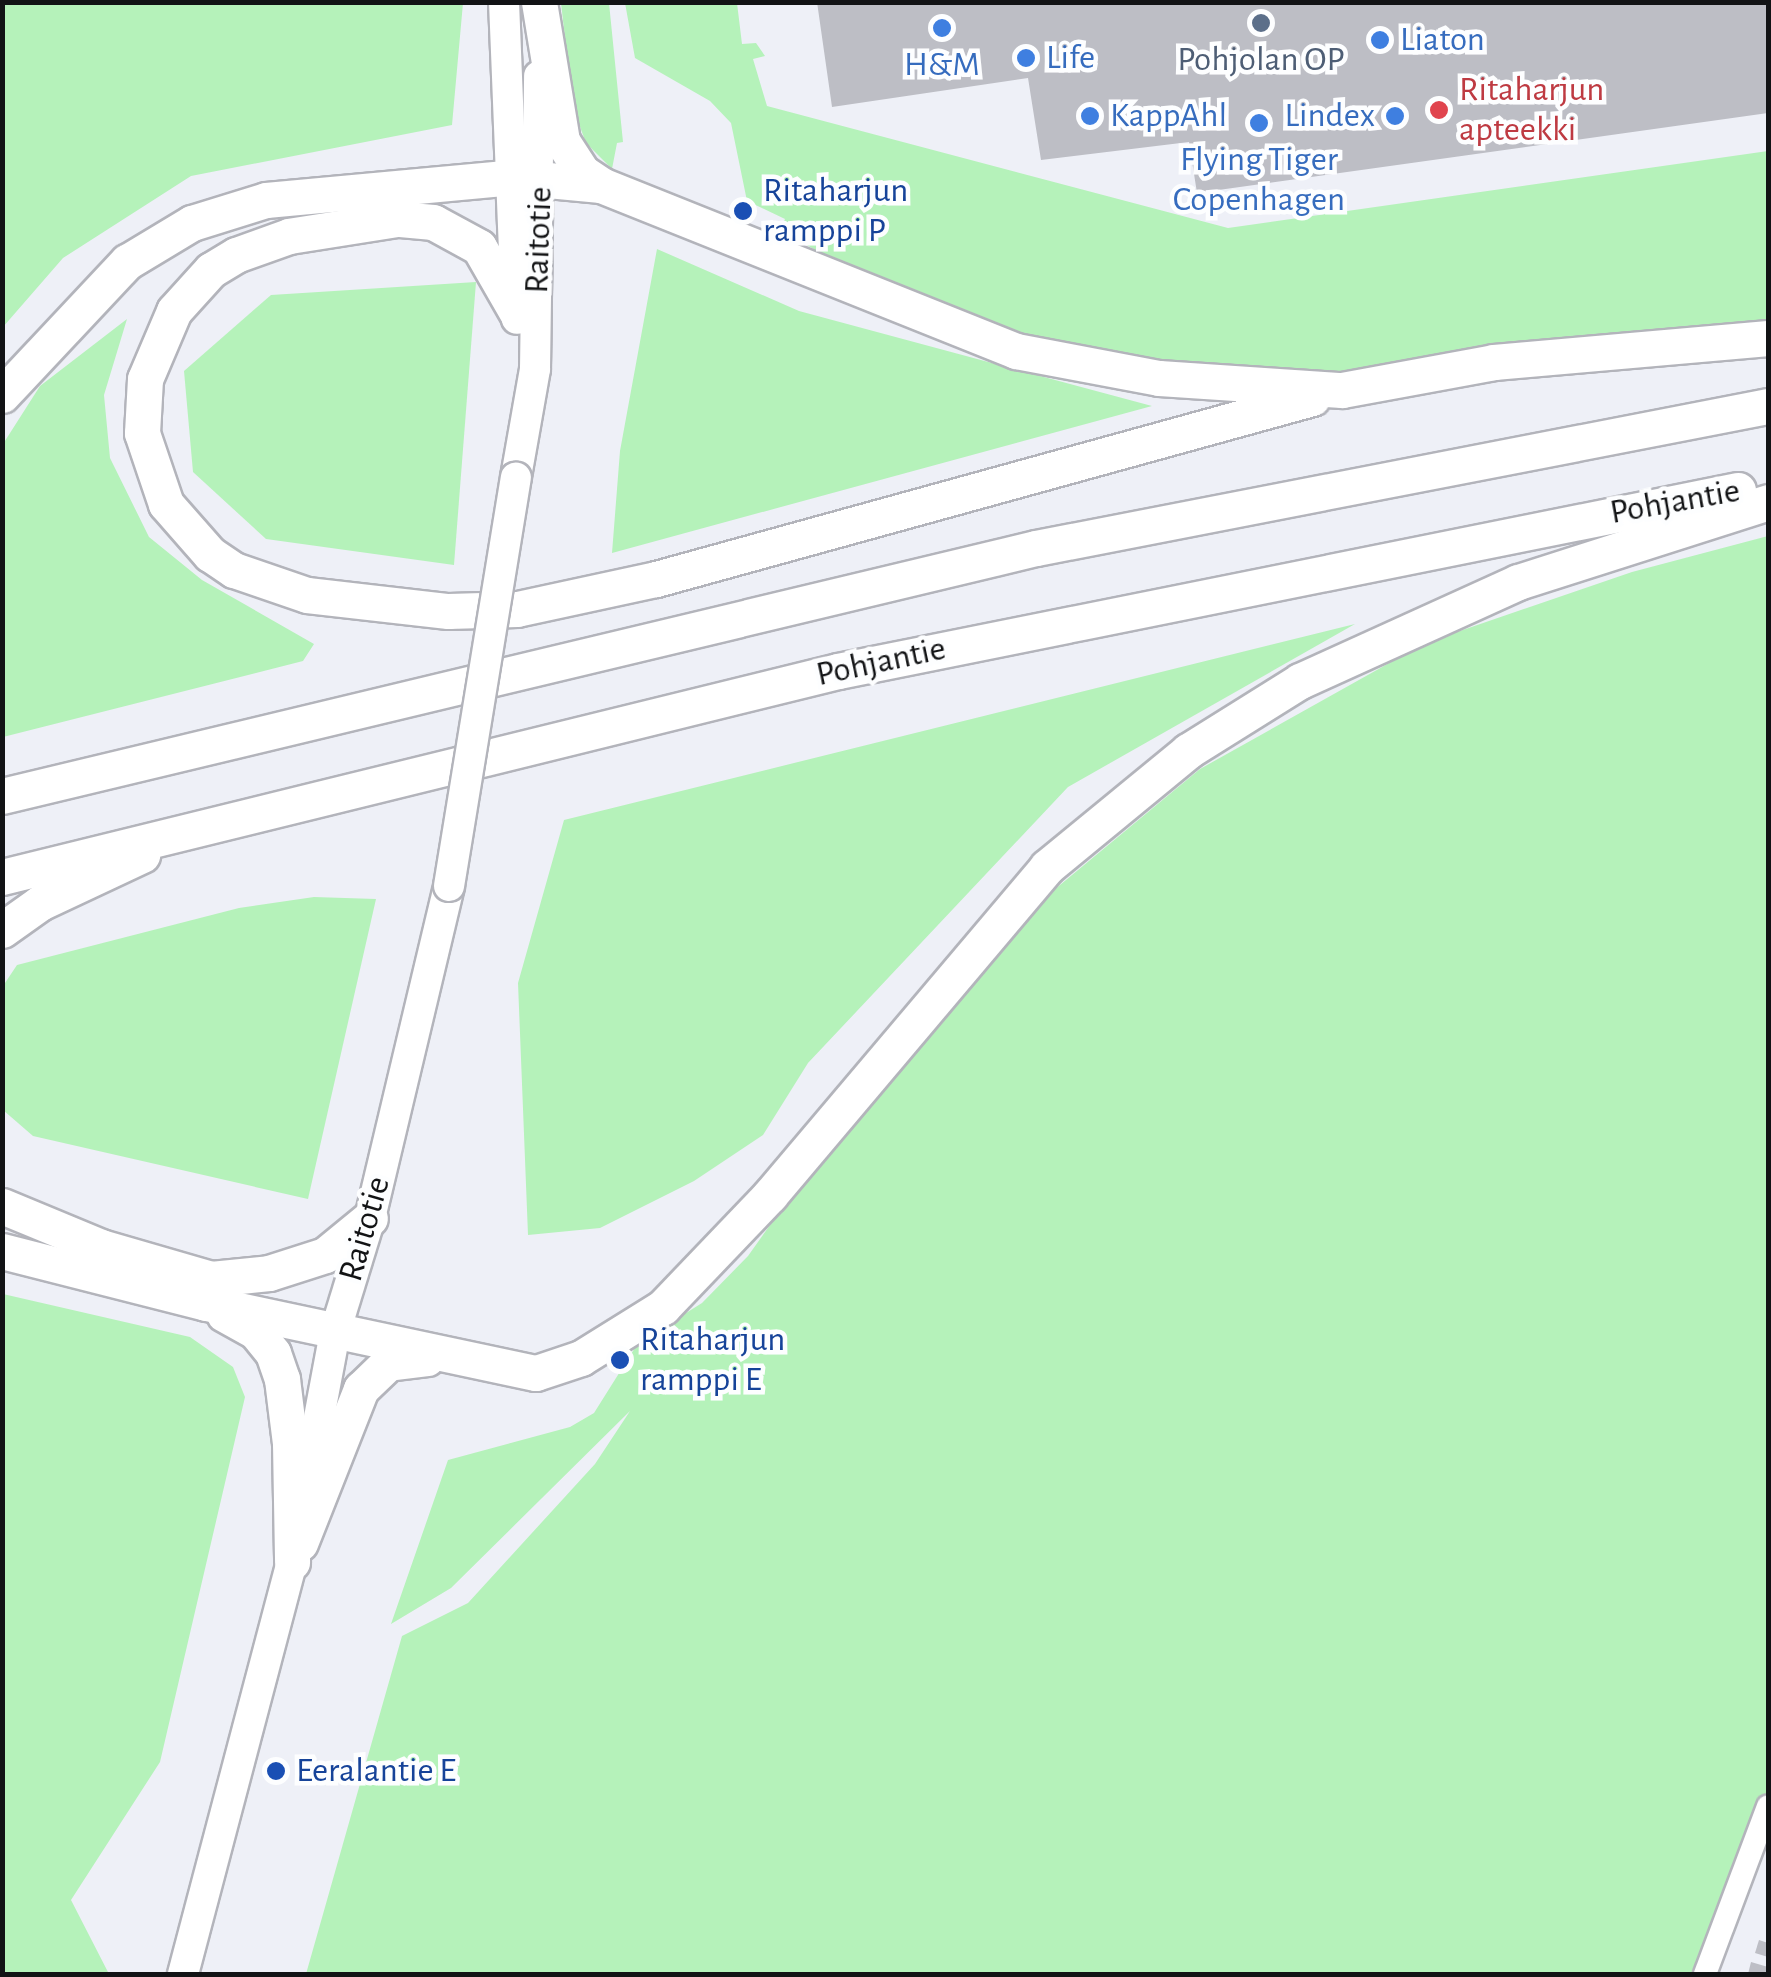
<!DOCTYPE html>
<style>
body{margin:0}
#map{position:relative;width:1771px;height:1977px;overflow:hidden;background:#eef0f7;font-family:"Alegreya Sans",sans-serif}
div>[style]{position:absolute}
.green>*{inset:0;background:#b5f2ba}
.building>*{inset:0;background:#bdbec5}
.roads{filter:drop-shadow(2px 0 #b3b4bb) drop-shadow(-2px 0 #b3b4bb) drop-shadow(0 2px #b3b4bb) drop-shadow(0 -2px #b3b4bb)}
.minor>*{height:22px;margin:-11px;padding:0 11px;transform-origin:11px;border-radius:11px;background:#fff}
.major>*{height:30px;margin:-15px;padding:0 15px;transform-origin:15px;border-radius:15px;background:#fff}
.highway>*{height:35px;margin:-17.5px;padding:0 17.5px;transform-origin:17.5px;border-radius:17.5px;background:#fff}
.bridges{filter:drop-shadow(2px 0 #b3b4bb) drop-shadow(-2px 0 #b3b4bb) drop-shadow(0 2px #b3b4bb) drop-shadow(0 -2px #b3b4bb)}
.major-bridge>*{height:30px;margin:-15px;padding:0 15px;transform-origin:15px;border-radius:15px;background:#fff}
.dots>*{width:28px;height:28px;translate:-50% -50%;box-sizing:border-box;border:5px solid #fdfeff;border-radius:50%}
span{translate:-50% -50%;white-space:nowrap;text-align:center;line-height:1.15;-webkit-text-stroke:9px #fdfeff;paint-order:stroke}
.shop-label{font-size:35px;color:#366cbe}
.left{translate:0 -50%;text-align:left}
.right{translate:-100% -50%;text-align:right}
.service-label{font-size:35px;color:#4e5e75}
.health-label{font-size:35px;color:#be3a42}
.transit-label{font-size:35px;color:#164399}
.street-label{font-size:35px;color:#121315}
.frame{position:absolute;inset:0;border:5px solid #121315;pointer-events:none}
</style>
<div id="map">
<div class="green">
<div style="clip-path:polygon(2px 3px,463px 3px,452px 125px,191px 176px,63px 258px,3px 327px)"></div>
<div style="clip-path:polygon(561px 3px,609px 3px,623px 142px,617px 143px,612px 169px,586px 143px,573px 108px)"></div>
<div style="clip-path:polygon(625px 3px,737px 3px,742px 44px,756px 43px,765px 56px,753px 59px,767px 106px,1228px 228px,1768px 151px,1768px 329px,1321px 373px,1235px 374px,1056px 350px,835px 261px,780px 230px,785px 219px,747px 201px,731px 123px,710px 101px,635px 58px)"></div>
<div style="clip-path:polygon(657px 249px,799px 311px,1152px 406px,612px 553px,620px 451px)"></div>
<div style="clip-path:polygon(476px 282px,454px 565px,266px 539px,193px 472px,184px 371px,271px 295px)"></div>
<div style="clip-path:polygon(127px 319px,104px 395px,110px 458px,149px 537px,202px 580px,314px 644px,303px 661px,3px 737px,3px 444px,40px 386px)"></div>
<div style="clip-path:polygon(1768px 536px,1768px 1789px,1691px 1974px,306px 1974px,402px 1636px,468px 1603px,595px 1464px,630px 1411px,451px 1588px,391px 1624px,448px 1460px,570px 1427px,594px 1413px,638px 1343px,702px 1303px,748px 1256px,817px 1159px,826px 1159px,1037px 904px,1200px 769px,1425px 643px,1632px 572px)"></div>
<div style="clip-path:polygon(1355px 624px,1068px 787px,808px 1063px,763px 1135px,694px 1181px,600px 1228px,528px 1235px,518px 983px,564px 820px)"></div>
<div style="clip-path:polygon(314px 897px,376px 899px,308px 1199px,33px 1136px,3px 1110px,3px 986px,17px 965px,239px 908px)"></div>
<div style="clip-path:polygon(3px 1294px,190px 1337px,233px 1367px,245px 1397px,160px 1762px,71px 1900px,109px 1974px,3px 1974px)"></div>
</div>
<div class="building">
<div style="clip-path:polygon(817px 2px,1768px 2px,1768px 113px,1197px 193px,1189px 142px,1041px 160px,1028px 78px,832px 107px)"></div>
<div style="clip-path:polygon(1759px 1940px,1768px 1943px,1768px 1957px,1755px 1953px)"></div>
<div style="clip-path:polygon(1751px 1962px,1768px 1967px,1768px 1974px,1748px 1974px)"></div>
</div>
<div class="roads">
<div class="minor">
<div style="left:1705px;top:1974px;width:179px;rotate:-69.4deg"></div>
</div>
<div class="major">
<div style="left:504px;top:2px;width:317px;rotate:87.7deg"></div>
<div style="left:516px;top:477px;width:110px;rotate:-80deg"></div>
<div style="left:535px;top:369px;width:293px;rotate:-89.2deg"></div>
<div style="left:183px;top:1974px;width:426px;rotate:-75.2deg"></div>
<div style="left:292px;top:1562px;width:234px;rotate:-79.4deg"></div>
<div style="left:335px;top:1332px;width:119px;rotate:-72.9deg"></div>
<div style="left:370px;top:1218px;width:341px;rotate:-76.6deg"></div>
</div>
<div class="highway">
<div style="left:539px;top:2px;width:141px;rotate:80.6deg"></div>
<div style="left:562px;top:141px;width:37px;rotate:57deg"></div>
<div style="left:582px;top:172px;width:23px;rotate:34deg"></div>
<div style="left:517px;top:313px;width:76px;rotate:-119.9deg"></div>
<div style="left:479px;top:247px;width:52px;rotate:-151.5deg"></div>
<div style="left:433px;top:222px;width:36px;rotate:-175deg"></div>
<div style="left:397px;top:219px;width:109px;rotate:171.1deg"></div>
<div style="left:289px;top:236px;width:56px;rotate:160.3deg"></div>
<div style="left:236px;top:255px;width:29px;rotate:149deg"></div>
<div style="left:211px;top:270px;width:55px;rotate:132.1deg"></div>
<div style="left:174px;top:311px;width:74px;rotate:113.1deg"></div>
<div style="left:145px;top:379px;width:54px;rotate:93.2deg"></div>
<div style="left:142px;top:433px;width:75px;rotate:71.3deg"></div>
<div style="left:166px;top:504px;width:67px;rotate:48.7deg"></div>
<div style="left:210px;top:554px;width:29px;rotate:34deg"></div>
<div style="left:234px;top:570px;width:77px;rotate:18.9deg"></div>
<div style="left:307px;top:595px;width:142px;rotate:6.5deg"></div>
<div style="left:448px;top:611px;width:69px;rotate:-1.7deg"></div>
<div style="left:517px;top:609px;width:142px;rotate:-12.2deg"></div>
<div style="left:656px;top:579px;width:681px;rotate:-15.42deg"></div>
<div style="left:2px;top:395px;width:183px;rotate:-46.8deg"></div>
<div style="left:127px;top:262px;width:76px;rotate:-31deg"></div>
<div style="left:192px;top:223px;width:77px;rotate:-17.3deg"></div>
<div style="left:266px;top:200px;width:251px;rotate:-5.3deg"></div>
<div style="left:516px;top:177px;width:85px;rotate:5.4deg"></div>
<div style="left:601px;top:185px;width:447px;rotate:21.8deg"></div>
<div style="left:1016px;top:351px;width:146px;rotate:10.7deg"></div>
<div style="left:1159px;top:378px;width:183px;rotate:3.8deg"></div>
<div style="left:1342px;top:390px;width:155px;rotate:-10.4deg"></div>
<div style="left:1494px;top:362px;width:275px;rotate:-5deg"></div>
<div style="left:2px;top:796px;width:1063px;rotate:-13.49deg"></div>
<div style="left:1036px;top:548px;width:746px;rotate:-10.98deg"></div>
<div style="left:2px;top:877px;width:861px;rotate:-13.84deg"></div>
<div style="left:838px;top:671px;width:918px;rotate:-11.37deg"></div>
<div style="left:2px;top:930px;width:47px;rotate:-35.4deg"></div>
<div style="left:40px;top:903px;width:113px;rotate:-25.2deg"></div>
<div style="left:2px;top:1206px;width:107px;rotate:22.5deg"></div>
<div style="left:101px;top:1247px;width:115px;rotate:16.2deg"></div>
<div style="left:211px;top:1279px;width:58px;rotate:-5.9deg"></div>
<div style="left:269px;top:1273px;width:59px;rotate:-17.8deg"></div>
<div style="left:325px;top:1255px;width:58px;rotate:-39.4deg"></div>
<div style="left:2px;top:1251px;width:211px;rotate:14.3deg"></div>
<div style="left:206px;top:1303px;width:337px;rotate:12deg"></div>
<div style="left:536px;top:1373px;width:47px;rotate:-18.4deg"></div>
<div style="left:581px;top:1358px;width:97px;rotate:-31.9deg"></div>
<div style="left:663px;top:1307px;width:155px;rotate:-46.3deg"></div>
<div style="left:770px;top:1195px;width:429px;rotate:-49.8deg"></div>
<div style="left:1047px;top:867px;width:183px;rotate:-39.4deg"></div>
<div style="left:1188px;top:751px;width:132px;rotate:-32deg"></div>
<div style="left:1300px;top:681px;width:239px;rotate:-24.4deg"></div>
<div style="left:1518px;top:582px;width:262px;rotate:-17.7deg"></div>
<div style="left:224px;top:1314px;width:37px;rotate:29deg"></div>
<div style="left:256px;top:1332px;width:27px;rotate:51deg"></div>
<div style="left:273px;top:1353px;width:28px;rotate:71deg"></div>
<div style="left:282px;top:1379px;width:64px;rotate:82.9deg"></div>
<div style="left:290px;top:1443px;width:119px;rotate:89deg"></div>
<div style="left:300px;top:1543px;width:166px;rotate:-68.4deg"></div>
<div style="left:361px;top:1389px;width:37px;rotate:-44deg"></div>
<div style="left:388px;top:1363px;width:39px;rotate:-7deg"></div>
</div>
</div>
<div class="bridges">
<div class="major-bridge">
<div style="left:449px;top:886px;width:414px;rotate:-80.7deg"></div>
</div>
</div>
<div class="dots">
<div style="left:1261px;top:23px;background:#5c6f8a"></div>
<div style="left:942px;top:28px;background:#3f7fe0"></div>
<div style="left:1380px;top:40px;background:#3f7fe0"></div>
<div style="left:1026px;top:58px;background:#3f7fe0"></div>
<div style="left:1439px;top:110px;background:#e0444e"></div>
<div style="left:1090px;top:116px;background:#3f7fe0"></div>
<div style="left:1395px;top:116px;background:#3f7fe0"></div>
<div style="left:1259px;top:123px;background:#3f7fe0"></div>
<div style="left:743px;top:211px;background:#1a4fb4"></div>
<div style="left:620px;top:1360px;background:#1a4fb4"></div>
<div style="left:276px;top:1771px;background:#1a4fb4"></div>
</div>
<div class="shop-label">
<span class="left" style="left:1400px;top:40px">Liaton</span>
<span class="left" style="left:1046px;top:58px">Life</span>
<span style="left:942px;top:65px">H&amp;M</span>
<span class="left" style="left:1110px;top:116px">KappAhl</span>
<span class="right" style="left:1375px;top:116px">Lindex</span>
<span style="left:1259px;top:180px">Flying Tiger<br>Copenhagen</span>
</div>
<div class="service-label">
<span style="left:1261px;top:60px">Pohjolan OP</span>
</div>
<div class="health-label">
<span class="left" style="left:1459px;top:110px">Ritaharjun<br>apteekki</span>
</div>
<div class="transit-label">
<span class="left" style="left:763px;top:211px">Ritaharjun<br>ramppi P</span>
<span class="left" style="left:640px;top:1360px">Ritaharjun<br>ramppi E</span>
<span class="left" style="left:296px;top:1771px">Eeralantie E</span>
</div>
<div class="street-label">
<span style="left:539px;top:240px;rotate:-88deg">Raitotie</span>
<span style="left:1675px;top:502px;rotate:-10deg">Pohjantie</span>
<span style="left:881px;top:662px;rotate:-12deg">Pohjantie</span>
<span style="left:365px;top:1229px;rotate:-74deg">Raitotie</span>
</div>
<div class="frame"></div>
</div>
